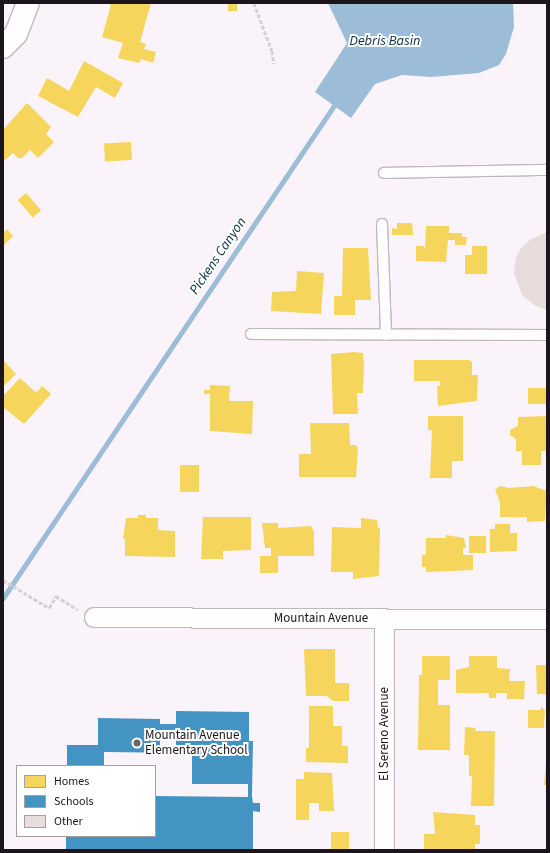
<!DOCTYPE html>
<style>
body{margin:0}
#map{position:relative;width:550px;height:853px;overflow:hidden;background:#faf4fa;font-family:"Source Sans 3",sans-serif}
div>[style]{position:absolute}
.water>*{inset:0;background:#9dbcd8}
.homes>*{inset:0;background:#f6d55c;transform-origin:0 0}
.schools>*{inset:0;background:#4393c3}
.stream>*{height:5px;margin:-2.5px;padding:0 2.5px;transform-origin:2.5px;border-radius:2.5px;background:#9dbcd8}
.building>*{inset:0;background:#e8dcdd}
.path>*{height:2.5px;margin-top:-1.25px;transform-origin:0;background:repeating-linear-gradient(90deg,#d4d1d4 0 4px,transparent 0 6px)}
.roads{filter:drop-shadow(1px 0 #bfb8bf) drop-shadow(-1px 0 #bfb8bf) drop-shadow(0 1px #bfb8bf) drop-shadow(0 -1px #bfb8bf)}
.service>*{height:10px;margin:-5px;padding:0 5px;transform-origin:5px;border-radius:5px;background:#fefdfe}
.minor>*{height:19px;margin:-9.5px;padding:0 9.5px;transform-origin:9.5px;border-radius:9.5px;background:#fefdfe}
.tertiary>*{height:22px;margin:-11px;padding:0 11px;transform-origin:11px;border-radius:11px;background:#fefdfe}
.dots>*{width:11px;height:11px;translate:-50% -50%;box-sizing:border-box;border:2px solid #fff;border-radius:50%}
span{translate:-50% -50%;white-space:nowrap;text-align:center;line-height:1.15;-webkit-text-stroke:4px #fff;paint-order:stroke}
.street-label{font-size:13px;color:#1c151d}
.poi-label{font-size:13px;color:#1c151d}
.left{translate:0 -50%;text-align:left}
.water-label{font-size:14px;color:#062d46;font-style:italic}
.frame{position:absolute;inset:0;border:4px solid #1c151d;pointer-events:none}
.legend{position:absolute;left:16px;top:765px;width:140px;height:72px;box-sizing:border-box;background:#fff;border:1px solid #a4a1a5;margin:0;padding:5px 7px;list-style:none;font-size:12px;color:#1c151d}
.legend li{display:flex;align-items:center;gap:8px;height:20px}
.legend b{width:20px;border:1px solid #a4a1a5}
</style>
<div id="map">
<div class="water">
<div style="clip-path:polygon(328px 3px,513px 3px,514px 27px,506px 54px,499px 65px,479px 73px,431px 77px,402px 75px,375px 84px,351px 118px,315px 92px,347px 43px)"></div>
</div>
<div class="homes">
<div style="clip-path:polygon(106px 3px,151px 3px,140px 42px,146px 44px,144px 49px,156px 52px,153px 63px,141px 59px,139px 63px,118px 58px,123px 43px,102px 37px,111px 5px)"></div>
<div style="left:228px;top:3px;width:9px;height:8px"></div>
<div style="clip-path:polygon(84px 61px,123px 83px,115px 98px,96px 87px,78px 117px,38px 96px,47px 78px,69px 91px)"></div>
<div style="clip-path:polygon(27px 103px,51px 127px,46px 134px,54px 142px,38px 158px,30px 150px,22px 158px,18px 158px,13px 153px,4px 161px,3px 130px)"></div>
<div style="left:131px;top:142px;width:18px;height:27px;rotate:87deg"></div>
<div style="left:26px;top:193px;width:23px;height:11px;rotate:49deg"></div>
<div style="clip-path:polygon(397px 223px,412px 223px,413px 235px,392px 235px,392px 228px,397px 229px)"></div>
<div style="clip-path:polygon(426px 226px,449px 226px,449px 233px,462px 233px,462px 237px,467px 237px,466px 245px,455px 245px,455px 240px,448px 240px,446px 262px,416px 261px,416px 246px,424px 246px,425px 250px)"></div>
<div style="clip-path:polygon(7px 229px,13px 236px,3px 246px,3px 233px)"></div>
<div style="clip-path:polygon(472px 246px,487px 246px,487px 274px,465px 274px,465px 255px,472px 255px)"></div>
<div style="clip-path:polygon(343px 248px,368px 248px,371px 300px,355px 300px,355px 315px,334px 315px,334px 296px,342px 296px)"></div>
<div style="clip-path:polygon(297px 271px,324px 273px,321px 314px,271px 311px,272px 292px,296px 291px)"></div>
<div style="clip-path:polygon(354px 352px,363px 353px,364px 366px,363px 393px,357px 393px,358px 414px,333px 414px,331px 354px)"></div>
<div style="clip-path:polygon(3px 360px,16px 374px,3px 387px)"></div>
<div style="clip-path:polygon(414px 360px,469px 360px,472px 362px,472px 375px,478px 375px,477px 401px,438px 406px,437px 386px,440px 386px,440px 381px,414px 381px)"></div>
<div style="clip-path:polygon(20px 378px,33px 390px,37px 392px,42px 386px,51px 394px,24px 424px,3px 407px,3px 396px)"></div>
<div style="clip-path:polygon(210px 385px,230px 386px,229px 401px,253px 401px,252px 434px,210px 431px,210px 394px,204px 394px,204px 390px,210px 390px)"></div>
<div style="left:528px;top:388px;width:19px;height:16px"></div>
<div style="clip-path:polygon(428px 416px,463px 416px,463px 461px,452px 461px,452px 478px,430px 478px,432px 430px,428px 430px)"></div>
<div style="clip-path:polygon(547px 416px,547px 451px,541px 451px,541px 465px,522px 465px,522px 451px,516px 451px,516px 439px,510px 435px,510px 430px,518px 426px,518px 417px)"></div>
<div style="clip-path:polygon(310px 423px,349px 423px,350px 445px,356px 445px,358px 449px,356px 477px,299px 477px,299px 454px,311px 454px)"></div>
<div style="left:180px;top:465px;width:19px;height:27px"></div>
<div style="clip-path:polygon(500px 486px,509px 488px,533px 486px,547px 491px,545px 521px,527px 522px,527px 517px,500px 517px,500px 502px,495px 490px)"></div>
<div style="clip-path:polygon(138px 515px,146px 515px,146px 518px,158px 518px,158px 530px,175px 531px,175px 557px,125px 556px,125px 539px,123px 539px,126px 518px,138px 518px)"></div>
<div style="clip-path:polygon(203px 517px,251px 517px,251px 550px,223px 551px,223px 559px,201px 559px)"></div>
<div style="clip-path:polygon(361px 518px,377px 520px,378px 528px,380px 528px,379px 576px,353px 579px,353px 572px,331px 572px,332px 527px,361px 528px)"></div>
<div style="clip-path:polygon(262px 523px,278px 523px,278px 528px,311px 526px,314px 532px,314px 556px,278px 556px,278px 573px,260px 573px,260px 556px,271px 556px,271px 548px,265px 548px)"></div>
<div style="clip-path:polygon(495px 524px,510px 524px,510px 533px,517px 533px,517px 551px,490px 552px,490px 529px,495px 529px)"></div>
<div style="clip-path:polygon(446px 535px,464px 538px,466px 548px,463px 548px,463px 555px,473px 555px,473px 570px,426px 572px,426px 567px,422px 567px,422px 555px,426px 555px,426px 538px,446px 538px)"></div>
<div style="left:486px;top:536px;width:17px;height:17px;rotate:90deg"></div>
<div style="clip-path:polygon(304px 649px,335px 649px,335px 683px,349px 683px,349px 701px,333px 701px,327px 696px,306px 696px)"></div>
<div style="clip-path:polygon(422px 656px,450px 656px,450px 680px,438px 680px,438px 705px,450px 705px,450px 750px,418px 750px,419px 675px,422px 675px)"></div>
<div style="clip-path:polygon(469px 656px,497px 656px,497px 668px,510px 669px,509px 681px,525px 681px,524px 699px,507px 699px,507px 693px,496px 693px,496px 698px,489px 698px,489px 693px,456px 693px,456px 670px,469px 667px)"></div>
<div style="clip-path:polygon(536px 665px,547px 665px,547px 697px,545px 694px,537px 694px)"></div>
<div style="clip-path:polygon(309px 706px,333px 706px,333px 726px,342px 726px,342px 746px,348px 746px,348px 763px,306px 762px,306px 748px,309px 748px)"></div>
<div style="clip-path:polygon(541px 707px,545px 710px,544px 728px,528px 728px,528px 710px,541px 710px)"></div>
<div style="clip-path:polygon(465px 727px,476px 728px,475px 731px,495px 731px,494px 806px,471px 806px,472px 776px,469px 776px,469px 755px,464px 755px)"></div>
<div style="clip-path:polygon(546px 763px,547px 763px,547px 786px,544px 785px)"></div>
<div style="clip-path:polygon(304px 772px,332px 773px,334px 811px,319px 811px,319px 803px,309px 803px,309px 820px,296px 820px,296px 779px,304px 779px)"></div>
<div style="clip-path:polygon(433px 812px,475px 815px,475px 825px,480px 825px,480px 844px,475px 844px,475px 850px,424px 850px,424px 834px,435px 834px)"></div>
<div style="left:331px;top:832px;width:18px;height:18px"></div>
</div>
<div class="schools">
<div style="clip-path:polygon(evenodd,176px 711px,249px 712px,249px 741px,253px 741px,252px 796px,253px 803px,260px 803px,260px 812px,253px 811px,253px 850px,66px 850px,66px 836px,155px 836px,155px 796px,248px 797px,248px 784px,192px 784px,192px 753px,104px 752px,104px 766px,67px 766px,67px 745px,98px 745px,98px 718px,160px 719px,160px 724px,176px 724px,176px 711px,160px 730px,176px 730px,176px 746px,160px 746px,160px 730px)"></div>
</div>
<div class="stream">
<div style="left:3px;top:598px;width:599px;rotate:-56.1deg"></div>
</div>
<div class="building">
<div style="clip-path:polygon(547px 232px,547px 310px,534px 305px,522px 295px,514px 273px,516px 257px,521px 248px,531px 239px)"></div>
</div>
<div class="path">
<div style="left:254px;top:3px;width:51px;rotate:69.4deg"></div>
<div style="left:272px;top:51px;width:13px;rotate:81deg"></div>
<div style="left:3px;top:580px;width:54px;rotate:31.3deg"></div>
<div style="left:49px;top:608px;width:14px;rotate:-60deg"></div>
<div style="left:56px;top:596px;width:26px;rotate:32deg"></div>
</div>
<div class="roads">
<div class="service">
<div style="left:384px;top:173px;width:163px;rotate:-1.1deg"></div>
<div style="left:382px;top:224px;width:111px;rotate:87.9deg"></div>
<div style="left:251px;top:334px;width:296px;rotate:0.2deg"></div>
</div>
<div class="minor">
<div style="left:94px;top:617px;width:453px;rotate:0.3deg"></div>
<div style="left:384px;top:850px;width:232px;rotate:-90deg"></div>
</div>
<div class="tertiary">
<div style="left:3px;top:47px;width:18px;rotate:-45deg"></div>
<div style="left:16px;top:34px;width:33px;rotate:-69deg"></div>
</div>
</div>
<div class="dots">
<div style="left:137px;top:743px;background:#6a636a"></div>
</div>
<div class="street-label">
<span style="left:321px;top:618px">Mountain Avenue</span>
<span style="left:384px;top:734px;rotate:-90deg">El Sereno Avenue</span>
</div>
<div class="poi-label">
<span class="left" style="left:145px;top:743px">Mountain Avenue<br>Elementary School</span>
</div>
<div class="water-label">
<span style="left:385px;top:41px">Debris Basin</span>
<span style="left:218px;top:256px;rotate:-56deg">Pickens Canyon</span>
</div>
<div class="frame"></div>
<ul class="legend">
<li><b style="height:11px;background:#f6d55c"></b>Homes</li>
<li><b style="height:11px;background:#4393c3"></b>Schools</li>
<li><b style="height:11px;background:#e8dcdd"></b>Other</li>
</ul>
</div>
